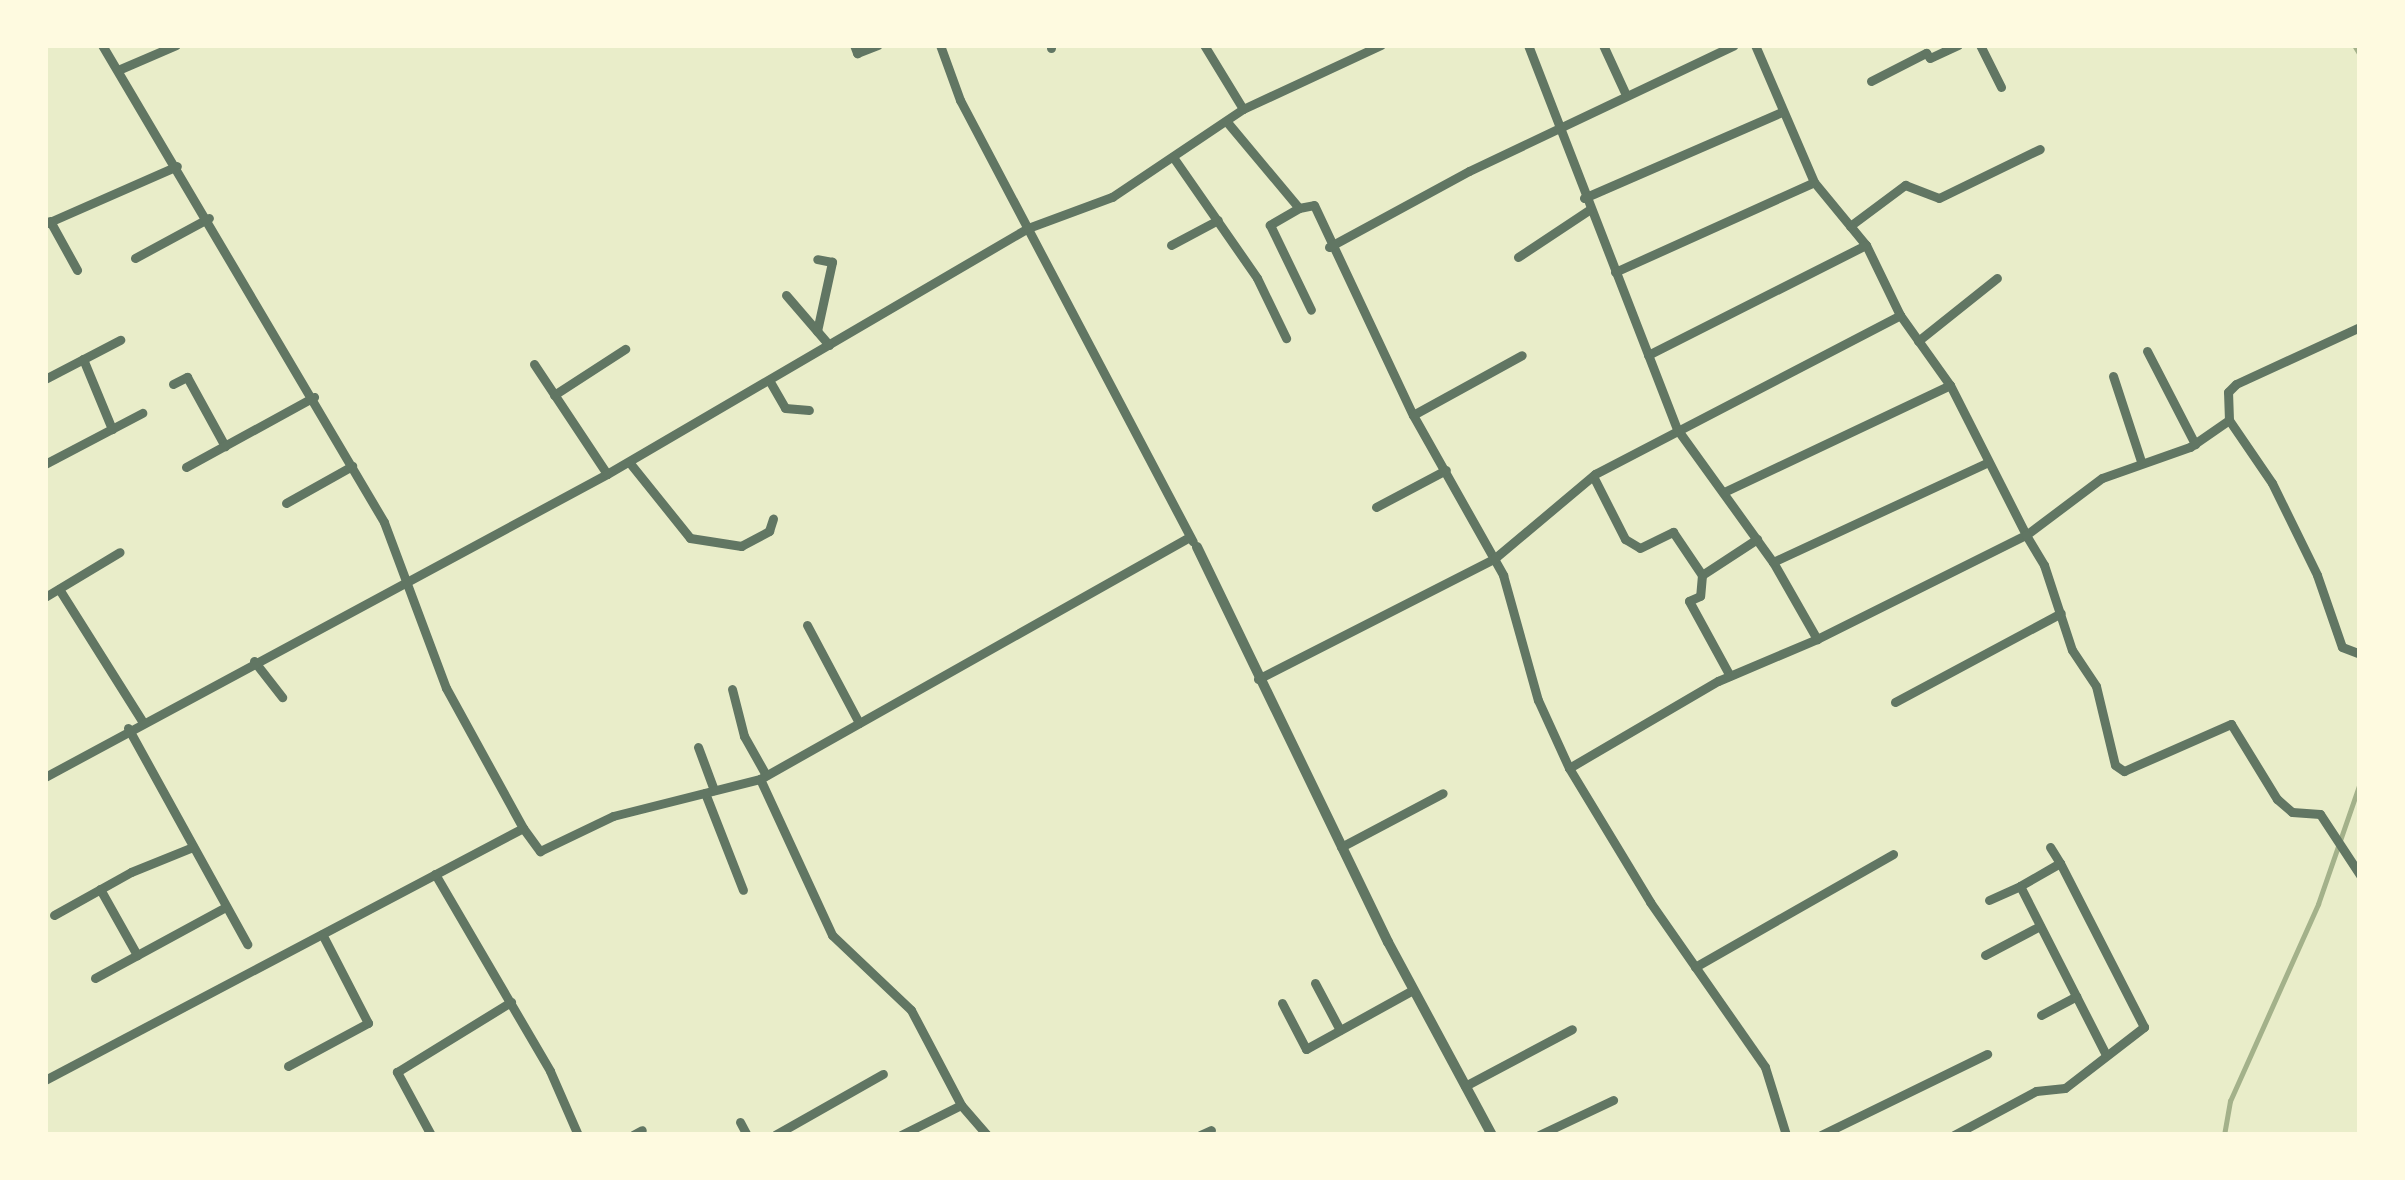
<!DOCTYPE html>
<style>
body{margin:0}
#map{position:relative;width:2405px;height:1180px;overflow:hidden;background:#e9edc9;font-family:Barlow,sans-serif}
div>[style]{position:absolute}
.stream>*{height:5px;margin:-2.5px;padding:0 2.5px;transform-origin:2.5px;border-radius:2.5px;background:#a3b18a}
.minor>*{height:9px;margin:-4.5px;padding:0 4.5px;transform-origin:4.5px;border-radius:4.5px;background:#617663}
.tertiary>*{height:10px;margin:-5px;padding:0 5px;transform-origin:5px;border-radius:5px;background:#617663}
span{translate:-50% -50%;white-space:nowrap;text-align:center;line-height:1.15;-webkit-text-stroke:10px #fefae0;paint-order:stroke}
.frame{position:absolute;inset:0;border:48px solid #fefae0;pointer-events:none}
</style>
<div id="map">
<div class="stream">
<div style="left:2354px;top:45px;width:12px;rotate:59deg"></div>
<div style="left:2224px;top:1135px;width:35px;rotate:-80deg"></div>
<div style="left:2230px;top:1101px;width:216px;rotate:-65.9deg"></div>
<div style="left:2318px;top:904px;width:128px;rotate:-70.9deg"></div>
</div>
<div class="minor">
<div style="left:854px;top:45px;width:9px;rotate:69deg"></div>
<div style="left:857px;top:53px;width:22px;rotate:-21deg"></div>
<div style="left:940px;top:45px;width:59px;rotate:70deg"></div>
<div style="left:960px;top:100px;width:499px;rotate:62.2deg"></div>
<div style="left:1204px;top:45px;width:75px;rotate:58.6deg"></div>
<div style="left:1528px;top:45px;width:412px;rotate:68.8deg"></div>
<div style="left:1677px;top:429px;width:164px;rotate:54.2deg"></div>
<div style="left:1773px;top:562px;width:89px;rotate:60.3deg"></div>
<div style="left:1603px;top:45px;width:55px;rotate:65.3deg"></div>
<div style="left:1755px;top:45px;width:149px;rotate:66.7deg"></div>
<div style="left:1814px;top:182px;width:82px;rotate:50.5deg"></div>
<div style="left:1866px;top:245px;width:78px;rotate:64.1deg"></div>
<div style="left:1900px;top:315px;width:86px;rotate:54.5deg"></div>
<div style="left:1950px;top:385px;width:168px;rotate:63.1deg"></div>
<div style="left:2026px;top:535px;width:95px;rotate:-36.9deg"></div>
<div style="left:2102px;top:478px;width:93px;rotate:-19.4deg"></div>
<div style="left:2190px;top:447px;width:47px;rotate:-34.7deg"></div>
<div style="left:2229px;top:420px;width:76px;rotate:55.7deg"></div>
<div style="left:2272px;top:483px;width:102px;rotate:63.9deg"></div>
<div style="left:2317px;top:575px;width:76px;rotate:70.9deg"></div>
<div style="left:2342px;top:647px;width:19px;rotate:21deg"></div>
<div style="left:1980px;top:45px;width:47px;rotate:63.4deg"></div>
<div style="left:1051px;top:48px;width:3px;rotate:-90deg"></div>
<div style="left:118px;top:70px;width:63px;rotate:-23.3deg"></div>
<div style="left:1871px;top:81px;width:62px;rotate:-27deg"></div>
<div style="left:1926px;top:53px;width:6px;rotate:51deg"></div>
<div style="left:1930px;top:58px;width:31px;rotate:-25deg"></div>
<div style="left:1227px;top:122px;width:112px;rotate:50.1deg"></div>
<div style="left:1299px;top:208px;width:15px;rotate:-11deg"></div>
<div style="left:1314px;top:205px;width:232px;rotate:64.8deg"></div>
<div style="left:1413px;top:415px;width:184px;rotate:60.6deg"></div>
<div style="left:1503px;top:575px;width:130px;rotate:74.4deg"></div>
<div style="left:1538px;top:700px;width:75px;rotate:65.5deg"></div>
<div style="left:1569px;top:768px;width:157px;rotate:58.8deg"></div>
<div style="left:1650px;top:902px;width:201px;rotate:55.1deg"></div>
<div style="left:1765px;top:1067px;width:71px;rotate:72.8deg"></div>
<div style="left:1173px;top:157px;width:147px;rotate:55.2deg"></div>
<div style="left:1257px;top:278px;width:67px;rotate:64.2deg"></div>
<div style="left:1584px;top:198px;width:216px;rotate:-23.5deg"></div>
<div style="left:1299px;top:208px;width:34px;rotate:150deg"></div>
<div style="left:1270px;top:225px;width:94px;rotate:64.2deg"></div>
<div style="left:50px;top:221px;width:56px;rotate:61.1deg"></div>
<div style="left:45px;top:224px;width:144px;rotate:-23.7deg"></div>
<div style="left:1850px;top:226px;width:69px;rotate:-36.7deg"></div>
<div style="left:1905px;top:185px;width:36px;rotate:21deg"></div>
<div style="left:1939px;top:198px;width:112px;rotate:-25.9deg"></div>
<div style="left:1171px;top:245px;width:53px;rotate:-28deg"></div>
<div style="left:1329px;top:247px;width:159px;rotate:-28.5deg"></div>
<div style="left:1469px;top:171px;width:293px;rotate:-25.4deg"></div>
<div style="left:1518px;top:257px;width:85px;rotate:-33.5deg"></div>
<div style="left:135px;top:258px;width:84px;rotate:-28.4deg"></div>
<div style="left:1615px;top:272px;width:218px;rotate:-24.3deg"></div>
<div style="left:786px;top:295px;width:66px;rotate:49.3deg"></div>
<div style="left:817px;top:331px;width:71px;rotate:-77.7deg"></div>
<div style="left:832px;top:262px;width:15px;rotate:-169deg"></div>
<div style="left:1918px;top:341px;width:101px;rotate:-38.6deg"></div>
<div style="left:2147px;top:351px;width:105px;rotate:62.7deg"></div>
<div style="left:1648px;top:355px;width:244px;rotate:-26.8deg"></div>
<div style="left:83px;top:359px;width:76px;rotate:67.5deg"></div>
<div style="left:534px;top:364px;width:132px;rotate:56.4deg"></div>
<div style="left:2113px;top:376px;width:89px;rotate:71.8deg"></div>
<div style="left:45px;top:379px;width:85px;rotate:-27.5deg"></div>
<div style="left:769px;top:380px;width:32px;rotate:60deg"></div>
<div style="left:785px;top:408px;width:24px;rotate:5deg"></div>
<div style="left:173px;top:384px;width:16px;rotate:-27deg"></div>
<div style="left:187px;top:377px;width:79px;rotate:61.2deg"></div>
<div style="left:554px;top:395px;width:85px;rotate:-32.9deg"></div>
<div style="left:1413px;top:415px;width:124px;rotate:-28.8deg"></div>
<div style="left:2229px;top:420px;width:28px;rotate:-92deg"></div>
<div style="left:2228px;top:392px;width:11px;rotate:-45deg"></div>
<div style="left:2236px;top:384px;width:136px;rotate:-24.7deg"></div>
<div style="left:629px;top:462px;width:97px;rotate:51.2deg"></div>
<div style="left:690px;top:538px;width:52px;rotate:8.9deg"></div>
<div style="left:741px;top:546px;width:32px;rotate:-28deg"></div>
<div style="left:769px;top:531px;width:13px;rotate:-72deg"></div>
<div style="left:45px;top:464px;width:110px;rotate:-27.7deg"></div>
<div style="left:186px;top:467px;width:146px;rotate:-28.7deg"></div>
<div style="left:1593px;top:476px;width:71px;rotate:63.1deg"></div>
<div style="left:1625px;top:539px;width:17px;rotate:31deg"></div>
<div style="left:1640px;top:548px;width:37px;rotate:-26deg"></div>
<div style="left:1673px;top:532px;width:52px;rotate:56deg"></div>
<div style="left:1702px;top:575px;width:21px;rotate:95deg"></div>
<div style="left:1700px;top:596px;width:12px;rotate:156deg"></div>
<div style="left:1689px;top:601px;width:85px;rotate:61.3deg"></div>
<div style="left:1724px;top:492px;width:250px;rotate:-25.3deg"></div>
<div style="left:286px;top:503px;width:76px;rotate:-29.3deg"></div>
<div style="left:1376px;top:507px;width:79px;rotate:-27.9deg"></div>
<div style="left:1773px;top:562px;width:237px;rotate:-24.9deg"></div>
<div style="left:1702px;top:575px;width:66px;rotate:-33.2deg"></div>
<div style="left:59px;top:589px;width:156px;rotate:57.8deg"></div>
<div style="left:45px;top:597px;width:87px;rotate:-31deg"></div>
<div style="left:807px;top:625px;width:111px;rotate:62deg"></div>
<div style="left:254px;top:661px;width:46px;rotate:52.1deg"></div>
<div style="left:1258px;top:679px;width:266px;rotate:-27deg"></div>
<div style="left:1495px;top:558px;width:131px;rotate:-40deg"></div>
<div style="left:1595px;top:474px;width:344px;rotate:-27.5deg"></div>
<div style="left:732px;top:689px;width:49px;rotate:75.7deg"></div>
<div style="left:744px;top:736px;width:45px;rotate:60.6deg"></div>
<div style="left:1895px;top:702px;width:188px;rotate:-28.2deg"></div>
<div style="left:128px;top:728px;width:247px;rotate:61.1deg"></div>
<div style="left:698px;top:747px;width:46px;rotate:69.6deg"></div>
<div style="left:1569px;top:768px;width:173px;rotate:-30.3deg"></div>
<div style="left:1718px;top:681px;width:108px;rotate:-23deg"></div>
<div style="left:1817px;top:639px;width:233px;rotate:-26.5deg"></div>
<div style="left:2026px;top:535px;width:35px;rotate:59deg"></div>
<div style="left:2044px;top:565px;width:89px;rotate:71.8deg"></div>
<div style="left:2072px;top:650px;width:43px;rotate:56.3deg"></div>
<div style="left:2096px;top:686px;width:81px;rotate:76.5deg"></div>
<div style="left:2115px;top:765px;width:11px;rotate:34deg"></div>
<div style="left:2124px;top:771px;width:117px;rotate:-23.7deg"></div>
<div style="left:2231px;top:724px;width:88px;rotate:58.5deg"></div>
<div style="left:2277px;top:799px;width:20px;rotate:41deg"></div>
<div style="left:2292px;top:812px;width:28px;rotate:4deg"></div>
<div style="left:2320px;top:814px;width:73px;rotate:56.7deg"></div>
<div style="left:45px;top:777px;width:638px;rotate:-28.33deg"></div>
<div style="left:607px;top:474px;width:488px;rotate:-30.3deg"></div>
<div style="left:1028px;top:228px;width:90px;rotate:-20.3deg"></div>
<div style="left:1112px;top:197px;width:158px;rotate:-33.9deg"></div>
<div style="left:1243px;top:109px;width:152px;rotate:-24.9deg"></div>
<div style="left:760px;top:779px;width:172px;rotate:65.2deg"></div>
<div style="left:832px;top:935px;width:109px;rotate:43.5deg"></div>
<div style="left:911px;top:1010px;width:107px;rotate:62.2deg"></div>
<div style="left:961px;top:1105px;width:40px;rotate:49deg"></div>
<div style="left:705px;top:793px;width:104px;rotate:68.6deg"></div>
<div style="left:523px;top:828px;width:29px;rotate:54deg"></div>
<div style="left:540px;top:851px;width:81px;rotate:-25.6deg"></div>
<div style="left:613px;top:816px;width:152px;rotate:-14.1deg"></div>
<div style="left:760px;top:779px;width:493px;rotate:-29.4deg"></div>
<div style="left:1341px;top:847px;width:115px;rotate:-27.9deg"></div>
<div style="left:2050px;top:847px;width:19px;rotate:58deg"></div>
<div style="left:435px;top:874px;width:228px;rotate:59.7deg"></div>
<div style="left:550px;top:1071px;width:70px;rotate:66.4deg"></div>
<div style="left:100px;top:889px;width:76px;rotate:60.7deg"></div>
<div style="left:1989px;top:900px;width:34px;rotate:-24deg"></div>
<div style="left:54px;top:915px;width:88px;rotate:-29.2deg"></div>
<div style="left:131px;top:872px;width:67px;rotate:-22deg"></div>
<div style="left:1985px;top:955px;width:62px;rotate:-27.8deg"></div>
<div style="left:1695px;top:967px;width:228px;rotate:-29.7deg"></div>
<div style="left:95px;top:978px;width:149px;rotate:-28.5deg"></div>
<div style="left:1315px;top:983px;width:53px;rotate:62deg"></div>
<div style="left:1282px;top:1003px;width:52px;rotate:62.4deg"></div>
<div style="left:1306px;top:1049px;width:122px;rotate:-28.9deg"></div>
<div style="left:2041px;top:1015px;width:40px;rotate:-28deg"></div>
<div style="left:288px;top:1066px;width:91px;rotate:-28.3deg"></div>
<div style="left:368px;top:1023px;width:100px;rotate:-117.3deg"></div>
<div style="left:45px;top:1080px;width:540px;rotate:-27.8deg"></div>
<div style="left:523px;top:828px;width:160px;rotate:-118.8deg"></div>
<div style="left:446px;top:688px;width:177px;rotate:-110.5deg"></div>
<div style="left:384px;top:522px;width:554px;rotate:-120.59deg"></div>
<div style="left:1465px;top:1086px;width:121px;rotate:-28deg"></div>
<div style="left:740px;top:1122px;width:15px;rotate:62deg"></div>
<div style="left:431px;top:1135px;width:72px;rotate:-118.4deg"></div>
<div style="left:397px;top:1072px;width:134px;rotate:-31.6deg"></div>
<div style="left:633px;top:1135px;width:10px;rotate:-29deg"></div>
<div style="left:775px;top:1135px;width:124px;rotate:-29.5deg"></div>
<div style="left:901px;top:1135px;width:67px;rotate:-26.6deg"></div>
<div style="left:1200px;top:1135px;width:12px;rotate:-24deg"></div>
<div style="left:1539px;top:1135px;width:82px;rotate:-25.3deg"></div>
<div style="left:1821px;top:1135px;width:185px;rotate:-26deg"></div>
<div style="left:1954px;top:1135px;width:93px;rotate:-28.2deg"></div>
<div style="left:2036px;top:1091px;width:29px;rotate:-6deg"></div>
<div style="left:2065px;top:1088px;width:100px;rotate:-37.7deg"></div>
<div style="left:2144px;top:1027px;width:184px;rotate:-117.1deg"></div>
<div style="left:2060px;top:863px;width:46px;rotate:150.1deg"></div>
<div style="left:2020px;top:886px;width:187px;rotate:63deg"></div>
</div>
<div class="tertiary">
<div style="left:1197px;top:547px;width:439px;rotate:64.2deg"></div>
<div style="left:1388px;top:942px;width:219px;rotate:61.7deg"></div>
</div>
<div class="frame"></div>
</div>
